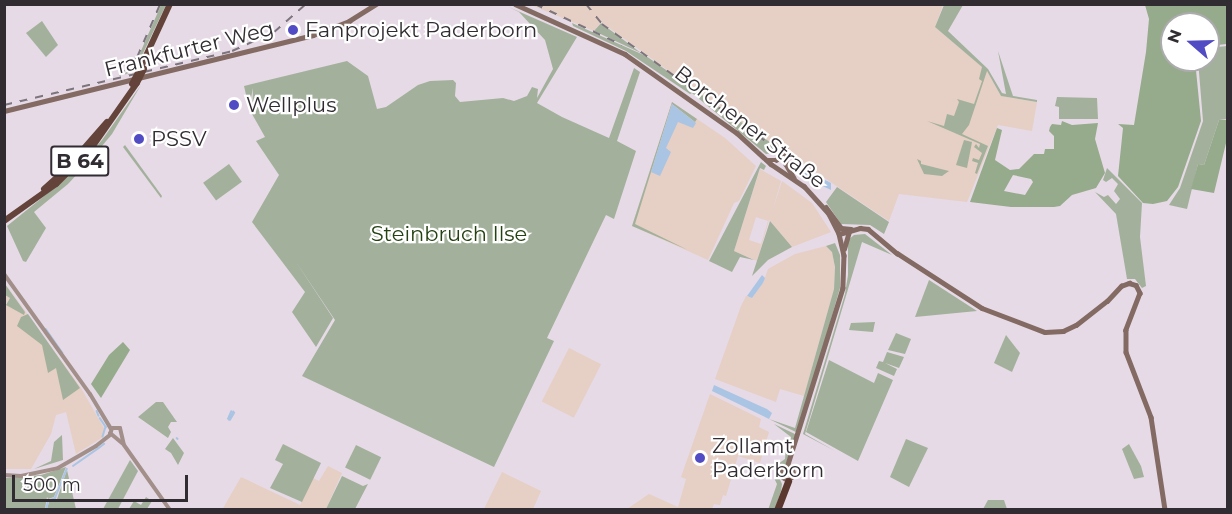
<!DOCTYPE html>
<meta charset="utf-8">
<style>
body{margin:0}
#map{position:relative;width:1232px;height:514px;overflow:hidden;background:#e6dae6;font-family:Montserrat,sans-serif}
div>[style]{position:absolute}
.industrial>*{inset:0;background:#e6cfc4;transform-origin:0 0}
.green>*{inset:0;background:#a3b19c;transform-origin:0 0}
.forest>*{inset:0;background:#96ab8b}
.water>*{inset:0;background:#aac4e3}
.stream>*{height:1.5px;margin:-0.75px;padding:0 0.75px;transform-origin:0.75px;border-radius:0.75px;background:#aac4e3}
.tertiary>*{height:4px;margin:-2px;padding:0 2px;transform-origin:2px;border-radius:2px;background:#a28f8a}
.secondary>*{height:4.5px;margin:-2.25px;padding:0 2.25px;transform-origin:2.25px;border-radius:2.25px;background:#836a62}
.secondary>.ring{margin:-2.25px;padding:0;box-sizing:content-box;background:none;border:4.5px solid #836a62;border-radius:50%}
.trunk>*{height:6px;margin:-3px;padding:0 3px;transform-origin:3px;border-radius:3px;background:#64443a}
.motorway>*{height:7px;margin:-3.5px;padding:0 3.5px;transform-origin:3.5px;border-radius:3.5px;background:#5a382f}
.rail>*{height:1.5px;margin-top:-0.75px;transform-origin:0;background:repeating-linear-gradient(90deg,#7d757d 0 8px,transparent 0 16px)}
.trunk-bridge>*{height:6px;margin:-3px;padding:0 3px;transform-origin:3px;border-radius:3px;background:#64443a}
.dots>*{width:16px;height:16px;translate:-50% -50%;box-sizing:border-box;border:3px solid #fff;border-radius:50%}
span{translate:-50% -50%;white-space:nowrap;text-align:center;line-height:1.15;-webkit-text-stroke:4.5px #fff;paint-order:stroke}
.shield-label span{padding:2px 4px;background:#fff;border:2px solid;border-radius:4px;-webkit-text-stroke-width:0}
.shield-label{font-size:20px;color:#302c31;font-weight:700}
.poi-label{font-size:21px;color:#302c31}
.left{translate:0 -50%;text-align:left}
.street-label{font-size:21px;color:#302c31}
.park-label{font-size:21px;color:#244111}
.frame{position:absolute;inset:0;border:6px solid #302c31;pointer-events:none}
.north{position:absolute;left:1160px;top:12px;width:60px;height:60px;box-sizing:border-box;background:#fff;border:2px solid #acabad;border-radius:50%;rotate:290deg;font-size:16px;font-weight:700;line-height:24px;text-align:center;color:#302c31}
.north::after{content:'';display:block;margin:auto;width:21px;height:27px;background:#514cc3;clip-path:polygon(50% 0,100% 100%,50% 72%,0 100%)}
.scale{position:absolute;left:12px;top:475px;width:176px;height:27px;box-sizing:border-box;border:3px solid #302c31;border-top:0;padding-left:8px;font-size:18px;line-height:21px;white-space:nowrap;color:#302c31;-webkit-text-stroke:4px #fff;paint-order:stroke}
</style>
<div id="map">
<div class="industrial">
<div style="clip-path:polygon(531px 5px,943px 5px,935px 27px,987px 71px,1001px 96px,1037px 102px,1032px 131px,998px 125px,967px 202px,899px 194px,889px 221px,727px 113px,601px 22px,594px 31px)"></div>
<div style="clip-path:polygon(672px 102px,725px 138px,756px 166px,739px 201px,734px 203px,708px 260px,632px 226px)"></div>
<div style="clip-path:polygon(evenodd,760px 169px,781px 181px,772px 212px,782px 181px,812px 203px,831px 232px,792px 247px,769px 220px,757px 261px,734px 251px,760px 169px,756px 217px,768px 221px,761px 244px,749px 240px,756px 217px)"></div>
<div style="clip-path:polygon(826px 246px,832px 252px,835px 268px,834px 289px,804px 396px,780px 389px,776px 402px,715px 379px,741px 306px,746px 296px,752px 298px,763px 283px,768px 269px,795px 254px)"></div>
<div style="clip-path:polygon(5px 283px,81px 388px,105px 430px,103px 437px,76px 454px,66px 412px,56px 415px,51px 434px,31px 469px,5px 469px,5px 295px,10px 298px,6px 304px,25px 312px)"></div>
<div style="left:569px;top:348px;width:36px;height:60px;rotate:27deg"></div>
<div style="clip-path:polygon(710px 394px,761px 419px,759px 427px,769px 432px,760px 463px,738px 456px,726px 496px,723px 495px,720px 505px,714px 504px,712px 509px,627px 509px,649px 494px,678px 507px,686px 479px,681px 477px)"></div>
<div style="clip-path:polygon(328px 466px,342px 473px,326px 509px,222px 510px,241px 477px,300px 505px,313px 478px,319px 481px)"></div>
<div style="clip-path:polygon(502px 472px,541px 491px,533px 509px,484px 509px)"></div>
</div>
<div class="green">
<div style="clip-path:polygon(161px 5px,166px 5px,135px 70px,124px 75px,137px 60px)"></div>
<div style="clip-path:polygon(504px 5px,577px 37px,537px 103px,562px 117px,609px 138px,634px 68px,640px 72px,617px 141px,636px 151px,614px 219px,606px 215px,547px 338px,554px 341px,494px 467px,302px 376px,335px 320px,296px 262px,333px 318px,316px 347px,292px 312px,305px 292px,252px 222px,279px 175px,256px 141px,265px 137px,252px 114px,253px 88px,249px 108px,244px 86px,347px 61px,368px 76px,377px 109px,386px 107px,418px 85px,430px 81px,453px 80px,456px 83px,455px 96px,460px 102px,503px 98px,514px 101px,527px 96px,532px 87px,538px 89px,537px 98px,553px 69px,545px 40px,519px 12px)"></div>
<div style="clip-path:polygon(944px 5px,963px 5px,948px 31px,988px 69px,1002px 93px,1006px 94px,998px 51px,1013px 96px,1037px 100px,1037px 102px,1001px 96px,987px 71px,969px 125px,962px 134px,988px 146px,977px 174px,975px 173px,978px 163px,972px 161px,973px 158px,979px 160px,982px 153px,974px 147px,976px 144px,979px 148px,980px 144px,927px 121px,944px 126px,947px 114px,954px 116px,959px 102px,957px 99px,974px 104px,982px 81px,979px 79px,982px 67px,935px 27px)"></div>
<div style="clip-path:polygon(42px 21px,58px 45px,46px 57px,26px 33px)"></div>
<div style="clip-path:polygon(572px 23px,646px 56px,777px 147px,773px 153px,766px 154px,692px 93px,690px 94px,626px 51px,573px 26px)"></div>
<div style="clip-path:polygon(601px 23px,641px 53px,594px 31px)"></div>
<div style="clip-path:polygon(1227px 46px,1227px 119px,1219px 120px,1204px 165px,1198px 164px,1187px 209px,1169px 205px,1180px 188px,1203px 121px,1198px 60px,1208px 60px,1208px 48px)"></div>
<div style="clip-path:polygon(141px 85px,112px 134px,92px 158px,68px 184px,34px 212px,46px 228px,26px 262px,23px 261px,7px 226px,74px 172px,102px 140px)"></div>
<div style="clip-path:polygon(1057px 97px,1097px 98px,1098px 119px,1059px 119px,1059px 107px,1055px 106px)"></div>
<div style="clip-path:polygon(672px 102px,697px 119px,695px 122px,672px 104px,635px 224px,688px 250px,632px 226px)"></div>
<div style="clip-path:polygon(964px 140px,972px 142px,967px 168px,956px 165px)"></div>
<div style="clip-path:polygon(125px 145px,162px 196px,161px 198px,123px 147px)"></div>
<div style="clip-path:polygon(917px 159px,921px 161px,921px 164px,949px 171px,942px 176px,924px 174px)"></div>
<div style="clip-path:polygon(761px 162px,766px 166px,764px 170px,760px 168px,734px 251px,754px 260px,740px 257px,732px 272px,709px 261px)"></div>
<div style="left:229px;top:164px;width:22px;height:32px;rotate:54deg"></div>
<div style="clip-path:polygon(1107px 168px,1142px 203px,1140px 237px,1146px 286px,1142px 288px,1135px 279px,1127px 279px,1116px 214px,1095px 192px,1104px 197px,1108px 195px,1116px 204px,1120px 199px,1114px 191px,1118px 184px,1112px 178px,1106px 182px,1103px 180px)"></div>
<div style="clip-path:polygon(837px 187px,889px 222px,884px 234px,870px 225px,841px 224px,826px 202px)"></div>
<div style="clip-path:polygon(770px 221px,792px 247px,768px 260px,752px 276px)"></div>
<div style="clip-path:polygon(865px 234px,892px 255px,862px 242px,805px 434px,835px 451px,803px 434px,845px 294px,848px 275px,848px 240px,854px 235px)"></div>
<div style="clip-path:polygon(835px 243px,840px 255px,840px 288px,798px 433px,769px 419px,795px 428px,834px 289px,835px 267px,832px 252px,826px 246px)"></div>
<div style="clip-path:polygon(929px 280px,977px 311px,915px 317px)"></div>
<div style="clip-path:polygon(5px 284px,25px 312px,24px 315px,6px 305px,10px 298px,5px 295px)"></div>
<div style="clip-path:polygon(28px 314px,80px 388px,63px 400px,56px 368px,48px 373px,42px 345px,17px 326px,21px 317px)"></div>
<div style="clip-path:polygon(875px 322px,873px 332px,849px 330px,851px 323px)"></div>
<div style="clip-path:polygon(896px 333px,911px 339px,905px 354px,888px 350px)"></div>
<div style="clip-path:polygon(1006px 335px,1020px 353px,1012px 372px,994px 363px)"></div>
<div style="clip-path:polygon(887px 352px,904px 357px,899px 368px,885px 363px,897px 369px,894px 376px,876px 368px,879px 361px,883px 362px)"></div>
<div style="clip-path:polygon(829px 360px,874px 383px,878px 373px,893px 380px,858px 461px,806px 432px)"></div>
<div style="clip-path:polygon(156px 402px,163px 402px,177px 422px,171px 422px,168px 427px,171px 432px,168px 438px,138px 417px)"></div>
<div style="clip-path:polygon(774px 424px,797px 435px,785px 466px,779px 469px,778px 464px,785px 459px,786px 448px,791px 437px)"></div>
<div style="clip-path:polygon(62px 435px,63px 460px,34px 469px,51px 461px,54px 442px)"></div>
<div style="clip-path:polygon(173px 438px,184px 453px,178px 465px,171px 453px,165px 449px)"></div>
<div style="clip-path:polygon(906px 439px,928px 448px,909px 487px,890px 477px)"></div>
<div style="clip-path:polygon(283px 444px,321px 463px,302px 502px,270px 488px,283px 464px,275px 460px)"></div>
<div style="clip-path:polygon(1129px 444px,1141px 466px,1144px 477px,1134px 479px,1122px 449px)"></div>
<div style="left:356px;top:445px;width:28px;height:25px;rotate:26deg"></div>
<div style="clip-path:polygon(130px 460px,138px 471px,118px 509px,103px 509px)"></div>
<div style="clip-path:polygon(66px 467px,54px 497px,48px 499px,47px 497px,45px 509px,5px 509px,5px 478px,41px 475px)"></div>
<div style="clip-path:polygon(67px 470px,76px 509px,47px 509px,49px 502px,57px 499px)"></div>
<div style="clip-path:polygon(777px 473px,782px 484px,781px 491px,775px 509px,768px 510px,777px 484px,774px 478px)"></div>
<div style="clip-path:polygon(342px 476px,363px 486px,368px 484px,355px 509px,326px 509px)"></div>
<div style="clip-path:polygon(146px 497px,152px 501px,147px 509px,129px 509px,134px 501px,141px 505px)"></div>
<div style="clip-path:polygon(988px 500px,1004px 500px,1007px 509px,983px 509px)"></div>
</div>
<div class="forest">
<div style="clip-path:polygon(1145px 5px,1228px 5px,1227px 44px,1208px 46px,1208px 24px,1172px 24px,1172px 60px,1195px 60px,1201px 121px,1178px 187px,1167px 201px,1153px 204px,1143px 203px,1118px 176px,1123px 128px,1118px 124px,1134px 125px,1146px 52px,1149px 19px)"></div>
<div style="clip-path:polygon(1219px 120px,1227px 120px,1227px 139px,1214px 193px,1191px 189px,1198px 164px,1204px 165px)"></div>
<div style="clip-path:polygon(evenodd,1062px 121px,1072px 125px,1098px 123px,1095px 139px,1105px 173px,1096px 188px,1072px 195px,1060px 206px,1054px 207px,1011px 207px,970px 202px,997px 128px,1002px 130px,995px 160px,1010px 170px,1019px 169px,1034px 154px,1044px 154px,1045px 149px,1054px 149px,1054px 136px,1049px 131px,1050px 127px,1052px 124px,1061px 125px,1062px 121px,1013px 175px,1031px 179px,1033px 182px,1025px 195px,1004px 191px,1013px 175px)"></div>
<div style="clip-path:polygon(123px 342px,130px 350px,101px 398px,91px 384px,109px 355px)"></div>
</div>
<div class="water">
<div style="clip-path:polygon(672px 104px,696px 123px,693px 128px,678px 122px,666px 148px,671px 152px,660px 176px,651px 172px)"></div>
<div style="clip-path:polygon(792px 163px,831px 183px,831px 190px,797px 174px,791px 166px)"></div>
<div style="clip-path:polygon(762px 275px,765px 278px,763px 283px,752px 298px,747px 296px)"></div>
<div style="clip-path:polygon(714px 385px,767px 409px,772px 413px,769px 419px,712px 391px)"></div>
</div>
<div class="stream">
<div style="left:46px;top:329px;width:29px;rotate:55deg"></div>
<div style="left:97px;top:411px;width:5px;rotate:68deg"></div>
<div style="left:100px;top:418px;width:11px;rotate:56deg"></div>
<div style="left:106px;top:427px;width:10px;rotate:107deg"></div>
<div style="left:228px;top:419px;width:8px;rotate:-67deg"></div>
<div style="left:229px;top:420px;width:9px;rotate:-63deg"></div>
<div style="left:230px;top:420px;width:8px;rotate:-60deg"></div>
<div style="left:177px;top:438px;width:1px;rotate:45deg"></div>
<div style="left:100px;top:447px;width:5px;rotate:-37deg"></div>
<div style="left:73px;top:466px;width:32px;rotate:-35deg"></div>
<div style="left:46px;top:510px;width:9px;rotate:-77deg"></div>
<div style="left:48px;top:501px;width:8px;rotate:-23deg"></div>
<div style="left:55px;top:498px;width:31px;rotate:-68deg"></div>
</div>
<div class="tertiary">
<div style="left:4px;top:274px;width:148px;rotate:54.4deg"></div>
<div style="left:90px;top:394px;width:41px;rotate:59deg"></div>
<div style="left:110px;top:433px;width:16px;rotate:40deg"></div>
<div style="left:96px;top:446px;width:18px;rotate:-38deg"></div>
<div style="left:110px;top:435px;width:7px;rotate:-74deg"></div>
<div style="left:112px;top:428px;width:8px"></div>
<div style="left:120px;top:428px;width:17px;rotate:77deg"></div>
<div style="left:124px;top:445px;width:80px;rotate:54.7deg"></div>
<div style="left:4px;top:475px;width:17px;rotate:3deg"></div>
<div style="left:21px;top:476px;width:38px;rotate:-12deg"></div>
<div style="left:58px;top:468px;width:44px;rotate:-30.1deg"></div>
</div>
<div class="secondary">
<div style="left:515px;top:4px;width:121px;rotate:24.4deg"></div>
<div style="left:625px;top:54px;width:137px;rotate:35.2deg"></div>
<div style="left:737px;top:133px;width:46px;rotate:42.4deg"></div>
<div style="left:771px;top:164px;width:40px;rotate:34deg"></div>
<div style="left:804px;top:186px;width:38px;rotate:48deg"></div>
<div style="left:829px;top:214px;width:22px;rotate:63deg"></div>
<div style="left:839px;top:234px;width:22px;rotate:77deg"></div>
<div style="left:844px;top:255px;width:33px;rotate:92deg"></div>
<div style="left:843px;top:288px;width:189px;rotate:107.3deg"></div>
<div style="left:4px;top:111px;width:318px;rotate:-13.8deg"></div>
<div style="left:313px;top:35px;width:39px;rotate:-21deg"></div>
<div style="left:349px;top:21px;width:32px;rotate:-32deg"></div>
<div style="left:786px;top:149px;width:15px;rotate:90deg"></div>
<div style="left:786px;top:164px;width:16px;rotate:60deg"></div>
<div style="left:766px;top:160px;width:10px"></div>
<div style="left:776px;top:160px;width:14px;rotate:-45deg"></div>
<div style="left:826px;top:207px;width:26px;rotate:54deg"></div>
<div style="left:841px;top:228px;width:10px;rotate:6deg"></div>
<div style="left:839px;top:234px;width:22px;rotate:-16deg"></div>
<div style="left:860px;top:228px;width:8px;rotate:7deg"></div>
<div style="left:868px;top:229px;width:38px;rotate:40deg"></div>
<div style="left:897px;top:253px;width:101px;rotate:32.9deg"></div>
<div style="left:982px;top:308px;width:67px;rotate:20.9deg"></div>
<div style="left:1045px;top:332px;width:18px;rotate:-3deg"></div>
<div style="left:1063px;top:331px;width:14px;rotate:-25deg"></div>
<div style="left:1076px;top:325px;width:39px;rotate:-38deg"></div>
<div style="left:1107px;top:301px;width:21px;rotate:-47deg"></div>
<div style="left:1121px;top:286px;width:9px;rotate:-21deg"></div>
<div style="left:1129px;top:283px;width:7px;rotate:16deg"></div>
<div style="left:1136px;top:285px;width:9px;rotate:63deg"></div>
<div style="left:1140px;top:293px;width:40px;rotate:111deg"></div>
<div style="left:1126px;top:330px;width:22px;rotate:90deg"></div>
<div style="left:1126px;top:352px;width:70px;rotate:69deg"></div>
<div style="left:1151px;top:417px;width:94px;rotate:81.4deg"></div>
<div style="left:844px;top:249px;width:18px;rotate:-74deg"></div>
<div class="ring" style="left:781px;top:467px;width:9.5px;height:9.5px"></div>
</div>
<div class="trunk">
<div style="left:139px;top:71px;width:74px;rotate:-65.2deg"></div>
<div style="left:44px;top:189px;width:28px;rotate:-42deg"></div>
<div style="left:65px;top:170px;width:64px;rotate:-48.8deg"></div>
<div style="left:4px;top:221px;width:64px;rotate:-35.4deg"></div>
<div style="left:56px;top:184px;width:45px;rotate:-44.1deg"></div>
<div style="left:88px;top:153px;width:85px;rotate:-55deg"></div>
</div>
<div class="motorway">
<div style="left:777px;top:510px;width:31px;rotate:-69deg"></div>
</div>
<div class="rail">
<div style="left:535px;top:4px;width:96px;rotate:25.2deg"></div>
<div style="left:586px;top:4px;width:26px;rotate:51deg"></div>
<div style="left:602px;top:24px;width:213px;rotate:35.6deg"></div>
<div style="left:119px;top:76px;width:26px;rotate:-47deg"></div>
<div style="left:137px;top:57px;width:58px;rotate:-66.5deg"></div>
<div style="left:4px;top:105px;width:234px;rotate:-13.3deg"></div>
<div style="left:232px;top:51px;width:46px;rotate:-24.3deg"></div>
<div style="left:274px;top:32px;width:43px;rotate:-41.2deg"></div>
</div>
<div class="trunk-bridge">
<div style="left:137px;top:83px;width:16px;rotate:-63deg"></div>
<div style="left:132px;top:84px;width:15px;rotate:-62deg"></div>
</div>
<div class="dots">
<div style="left:293px;top:30px;background:#514cc3"></div>
<div style="left:234px;top:105px;background:#514cc3"></div>
<div style="left:139px;top:139px;background:#514cc3"></div>
<div style="left:700px;top:458px;background:#514cc3"></div>
</div>
<div class="shield-label">
<span style="left:80px;top:161px">B 64</span>
</div>
<div class="poi-label">
<span class="left" style="left:305px;top:30px">Fanprojekt Paderborn</span>
<span class="left" style="left:246px;top:105px">Wellplus</span>
<span class="left" style="left:151px;top:139px">PSSV</span>
<span class="left" style="left:712px;top:458px">Zollamt<br>Paderborn</span>
</div>
<div class="street-label">
<span style="left:189px;top:49px;rotate:-14deg">Frankfurter Weg</span>
<span style="left:750px;top:127px;rotate:38deg">Borchener Straße</span>
</div>
<div class="park-label">
<span style="left:449px;top:234px">Steinbruch Ilse</span>
</div>
<div class="frame"></div>
<div class="north">N</div>
<div class="scale">500 m</div>
</div>
